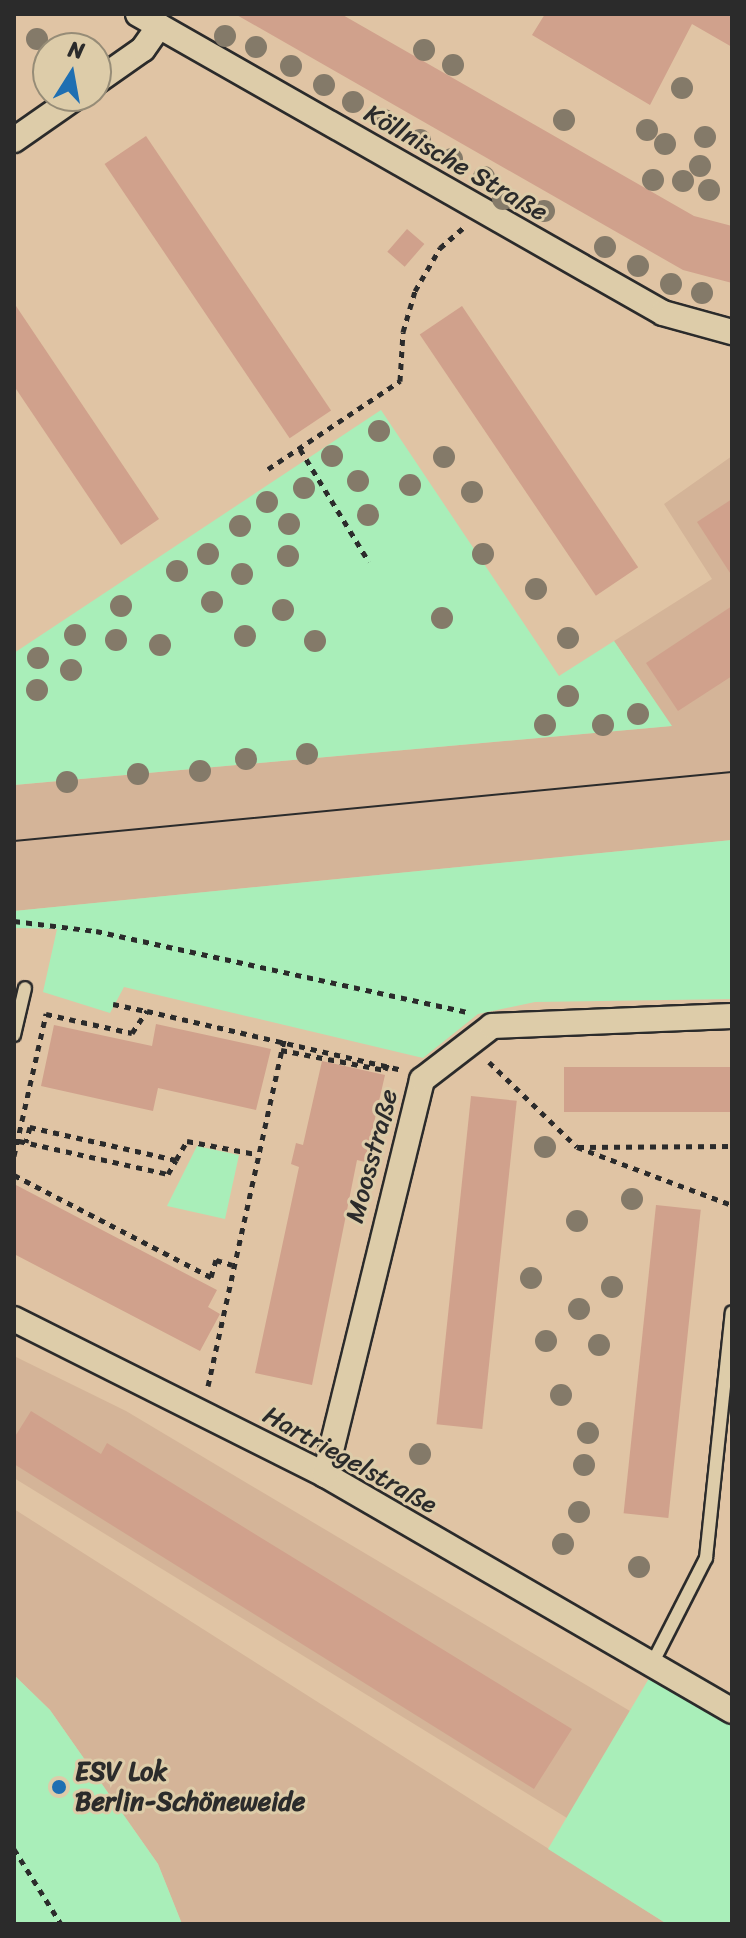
<!DOCTYPE html>
<meta charset="utf-8">
<style>
body{margin:0}
#map{position:relative;width:746px;height:1938px;overflow:hidden;background:#e0c4a4;font-family:Sriracha,sans-serif}
div>[style]{position:absolute}
.built>*{inset:0;background:#d4b498}
.green>*{inset:0;background:#a9eeb9}
.building>*{inset:0;background:#d0a18c;transform-origin:0 0}
.path>*{height:5px;margin-top:-2.5px;transform-origin:0;background:repeating-linear-gradient(90deg,#2b2b2b 0 6px,transparent 0 12px)}
.roads{filter:drop-shadow(2px 0 #2b2b2b) drop-shadow(-2px 0 #2b2b2b) drop-shadow(0 2px #2b2b2b) drop-shadow(0 -2px #2b2b2b)}
.lane>*{height:12px;margin:-6px;padding:0 6px;transform-origin:6px;border-radius:6px;background:#ddcca9}
.street>*{height:24px;margin:-12px;padding:0 12px;transform-origin:12px;border-radius:12px;background:#ddcca9}
.tram>*{height:2px;margin:-1px;padding:0 1px;transform-origin:1px;border-radius:1px;background:#2b2b2b}
.trees>*{width:22px;height:22px;margin:-11px;border-radius:50%;background:#847a69}
.dots>*{width:22px;height:22px;translate:-50% -50%;box-sizing:border-box;border:4px solid #ddcca9;border-radius:50%}
span{translate:-50% -50%;white-space:nowrap;text-align:center;line-height:1.15;-webkit-text-stroke:6px #ddcca9;paint-order:stroke}
.street-label{font-size:26px;color:#2b2b2b}
.poi-label{font-size:26px;color:#2b2b2b;font-weight:700}
.left{translate:0 -50%;text-align:left}
.frame{position:absolute;inset:0;border:16px solid #2b2b2b;pointer-events:none}
.north{position:absolute;left:32px;top:32px;width:80px;height:80px;box-sizing:border-box;background:#ddcca9;border:2px solid #968c77;border-radius:50%;rotate:11deg;font-size:22px;font-weight:700;line-height:32px;text-align:center;color:#2b2b2b}
.north::after{content:'';display:block;margin:auto;width:28px;height:36px;background:#1f6fb2;clip-path:polygon(50% 0,100% 100%,50% 72%,0 100%)}
</style>
<div id="map">
<div class="built">
<div style="clip-path:polygon(732px 456px,732px 840px,14px 911px,14px 785px,671px 726px,614px 641px,712px 579px,664px 504px)"></div>
<div style="clip-path:polygon(14px 1356px,126px 1411px,630px 1711px,567px 1818px,14px 1478px)"></div>
<div style="clip-path:polygon(14px 1509px,667px 1924px,182px 1924px,158px 1864px,50px 1710px,14px 1675px)"></div>
</div>
<div class="green">
<div style="clip-path:polygon(381px 410px,559px 676px,614px 641px,672px 726px,14px 785px,14px 653px)"></div>
<div style="clip-path:polygon(732px 840px,732px 999px,535px 1002px,478px 1014px,423px 1058px,124px 987px,110px 1013px,43px 992px,57px 929px,14px 928px,14px 911px)"></div>
<div style="clip-path:polygon(197px 1146px,239px 1155px,225px 1219px,167px 1206px)"></div>
<div style="clip-path:polygon(14px 1675px,50px 1710px,158px 1864px,182px 1924px,14px 1924px)"></div>
<div style="clip-path:polygon(651px 1675px,732px 1723px,732px 1924px,667px 1924px,548px 1849px)"></div>
</div>
<div class="building">
<div style="clip-path:polygon(235px 14px,341px 14px,694px 216px,732px 226px,732px 283px,683px 270px)"></div>
<div style="clip-path:polygon(545px 14px,732px 14px,732px 47px,692px 24px,650px 105px,532px 35px)"></div>
<div style="left:146px;top:136px;width:331px;height:50px;rotate:56deg"></div>
<div style="left:407px;top:229px;width:23px;height:30px;rotate:41deg"></div>
<div style="clip-path:polygon(14px 303px,159px 519px,121px 545px,14px 386px)"></div>
<div style="left:462px;top:306px;width:315px;height:51px;rotate:56deg"></div>
<div style="clip-path:polygon(732px 499px,732px 576px,697px 522px)"></div>
<div style="clip-path:polygon(732px 606px,732px 676px,678px 711px,646px 663px)"></div>
<div style="clip-path:polygon(156px 1024px,271px 1049px,256px 1110px,158px 1088px,153px 1111px,41px 1086px,54px 1025px,152px 1046px)"></div>
<div style="clip-path:polygon(322px 1061px,385px 1075px,365px 1162px,357px 1160px,312px 1385px,255px 1373px,299px 1167px,291px 1164px,296px 1143px,303px 1145px)"></div>
<div style="left:732px;top:1067px;width:45px;height:168px;rotate:90deg"></div>
<div style="left:471px;top:1096px;width:46px;height:330px;rotate:6deg"></div>
<div style="clip-path:polygon(14px 1184px,217px 1290px,208px 1307px,220px 1314px,200px 1351px,14px 1254px)"></div>
<div style="left:656px;top:1205px;width:45px;height:310px;rotate:6deg"></div>
<div style="clip-path:polygon(31px 1411px,101px 1454px,107px 1443px,572px 1729px,534px 1789px,14px 1464px,14px 1438px)"></div>
</div>
<div class="path">
<div style="left:300px;top:449px;width:132px;rotate:58.6deg"></div>
<div style="left:268px;top:469px;width:159px;rotate:-33.7deg"></div>
<div style="left:400px;top:381px;width:49px;rotate:-86.5deg"></div>
<div style="left:403px;top:332px;width:43px;rotate:-73.7deg"></div>
<div style="left:415px;top:291px;width:50px;rotate:-59.8deg"></div>
<div style="left:440px;top:248px;width:32px;rotate:-41deg"></div>
<div style="left:14px;top:921px;width:83px;rotate:7deg"></div>
<div style="left:96px;top:931px;width:380px;rotate:12.3deg"></div>
<div style="left:113px;top:1004px;width:35px;rotate:12deg"></div>
<div style="left:281px;top:1050px;width:106px;rotate:10.9deg"></div>
<div style="left:385px;top:1070px;width:8px;rotate:-67deg"></div>
<div style="left:489px;top:1062px;width:122px;rotate:44deg"></div>
<div style="left:577px;top:1147px;width:165px;rotate:20.5deg"></div>
<div style="left:19px;top:1141px;width:153px;rotate:12.5deg"></div>
<div style="left:168px;top:1174px;width:16px;rotate:-60deg"></div>
<div style="left:176px;top:1160px;width:150px;rotate:-167.3deg"></div>
<div style="left:30px;top:1127px;width:16px;rotate:105deg"></div>
<div style="left:578px;top:1147px;width:154px;rotate:-0.4deg"></div>
<div style="left:14px;top:1156px;width:146px;rotate:-77.3deg"></div>
<div style="left:46px;top:1014px;width:88px;rotate:12.5deg"></div>
<div style="left:132px;top:1033px;width:27px;rotate:-56deg"></div>
<div style="left:147px;top:1011px;width:259px;rotate:13deg"></div>
<div style="left:176px;top:1160px;width:22px;rotate:-60deg"></div>
<div style="left:187px;top:1141px;width:70px;rotate:10.7deg"></div>
<div style="left:14px;top:1175px;width:222px;rotate:27.4deg"></div>
<div style="left:211px;top:1277px;width:18px;rotate:-74deg"></div>
<div style="left:216px;top:1260px;width:17px;rotate:17deg"></div>
<div style="left:208px;top:1386px;width:354px;rotate:-77.6deg"></div>
<div style="left:14px;top:1849px;width:89px;rotate:57.9deg"></div>
</div>
<div class="roads">
<div class="lane">
<div style="left:14px;top:1035px;width:48px;rotate:-76.8deg"></div>
<div style="left:652px;top:1664px;width:119px;rotate:-63deg"></div>
<div style="left:706px;top:1558px;width:247px;rotate:-84deg"></div>
</div>
<div class="street">
<div style="left:138px;top:14px;width:604px;rotate:29.66deg"></div>
<div style="left:663px;top:313px;width:72px;rotate:15.4deg"></div>
<div style="left:96px;top:82px;width:57px;rotate:-35.1deg"></div>
<div style="left:143px;top:49px;width:28px;rotate:-55deg"></div>
<div style="left:14px;top:140px;width:77px;rotate:-34.9deg"></div>
<div style="left:14px;top:1319px;width:348px;rotate:26.6deg"></div>
<div style="left:325px;top:1475px;width:470px;rotate:30.1deg"></div>
<div style="left:325px;top:1475px;width:407px;rotate:-76.2deg"></div>
<div style="left:422px;top:1080px;width:88px;rotate:-37.6deg"></div>
<div style="left:492px;top:1026px;width:240px;rotate:-2.4deg"></div>
</div>
</div>
<div class="tram">
<div style="left:14px;top:841px;width:721px;rotate:-5.49deg"></div>
</div>
<div class="trees">
<div style="left:225px;top:36px"></div>
<div style="left:37px;top:39px"></div>
<div style="left:256px;top:47px"></div>
<div style="left:424px;top:50px"></div>
<div style="left:453px;top:65px"></div>
<div style="left:291px;top:66px"></div>
<div style="left:324px;top:85px"></div>
<div style="left:682px;top:88px"></div>
<div style="left:353px;top:102px"></div>
<div style="left:384px;top:120px"></div>
<div style="left:564px;top:120px"></div>
<div style="left:647px;top:130px"></div>
<div style="left:705px;top:137px"></div>
<div style="left:420px;top:140px"></div>
<div style="left:665px;top:144px"></div>
<div style="left:452px;top:159px"></div>
<div style="left:700px;top:166px"></div>
<div style="left:484px;top:177px"></div>
<div style="left:653px;top:180px"></div>
<div style="left:683px;top:181px"></div>
<div style="left:709px;top:190px"></div>
<div style="left:503px;top:199px"></div>
<div style="left:544px;top:211px"></div>
<div style="left:605px;top:247px"></div>
<div style="left:638px;top:266px"></div>
<div style="left:671px;top:284px"></div>
<div style="left:702px;top:293px"></div>
<div style="left:379px;top:431px"></div>
<div style="left:332px;top:456px"></div>
<div style="left:444px;top:457px"></div>
<div style="left:358px;top:481px"></div>
<div style="left:410px;top:485px"></div>
<div style="left:304px;top:488px"></div>
<div style="left:472px;top:492px"></div>
<div style="left:267px;top:502px"></div>
<div style="left:368px;top:515px"></div>
<div style="left:289px;top:524px"></div>
<div style="left:240px;top:526px"></div>
<div style="left:208px;top:554px"></div>
<div style="left:483px;top:554px"></div>
<div style="left:288px;top:556px"></div>
<div style="left:177px;top:571px"></div>
<div style="left:242px;top:574px"></div>
<div style="left:536px;top:589px"></div>
<div style="left:212px;top:602px"></div>
<div style="left:121px;top:606px"></div>
<div style="left:283px;top:610px"></div>
<div style="left:442px;top:618px"></div>
<div style="left:75px;top:635px"></div>
<div style="left:245px;top:636px"></div>
<div style="left:568px;top:638px"></div>
<div style="left:116px;top:640px"></div>
<div style="left:315px;top:641px"></div>
<div style="left:160px;top:645px"></div>
<div style="left:38px;top:658px"></div>
<div style="left:71px;top:670px"></div>
<div style="left:37px;top:690px"></div>
<div style="left:568px;top:696px"></div>
<div style="left:638px;top:714px"></div>
<div style="left:545px;top:725px"></div>
<div style="left:603px;top:725px"></div>
<div style="left:307px;top:754px"></div>
<div style="left:246px;top:759px"></div>
<div style="left:200px;top:771px"></div>
<div style="left:138px;top:774px"></div>
<div style="left:67px;top:782px"></div>
<div style="left:545px;top:1147px"></div>
<div style="left:632px;top:1199px"></div>
<div style="left:577px;top:1221px"></div>
<div style="left:531px;top:1278px"></div>
<div style="left:612px;top:1287px"></div>
<div style="left:579px;top:1309px"></div>
<div style="left:546px;top:1341px"></div>
<div style="left:599px;top:1345px"></div>
<div style="left:561px;top:1395px"></div>
<div style="left:588px;top:1433px"></div>
<div style="left:420px;top:1454px"></div>
<div style="left:584px;top:1465px"></div>
<div style="left:579px;top:1512px"></div>
<div style="left:563px;top:1544px"></div>
<div style="left:639px;top:1567px"></div>
</div>
<div class="dots">
<div style="left:59px;top:1787px;background:#1f6fb2"></div>
</div>
<div class="street-label">
<span style="left:456px;top:163px;rotate:30deg">Köllnische Straße</span>
<span style="left:372px;top:1156px;rotate:-75deg">Moosstraße</span>
<span style="left:350px;top:1460px;rotate:29deg">Hartriegelstraße</span>
</div>
<div class="poi-label">
<span class="left" style="left:75px;top:1787px">ESV Lok<br>Berlin-Schöneweide</span>
</div>
<div class="frame"></div>
<div class="north">N</div>
</div>
